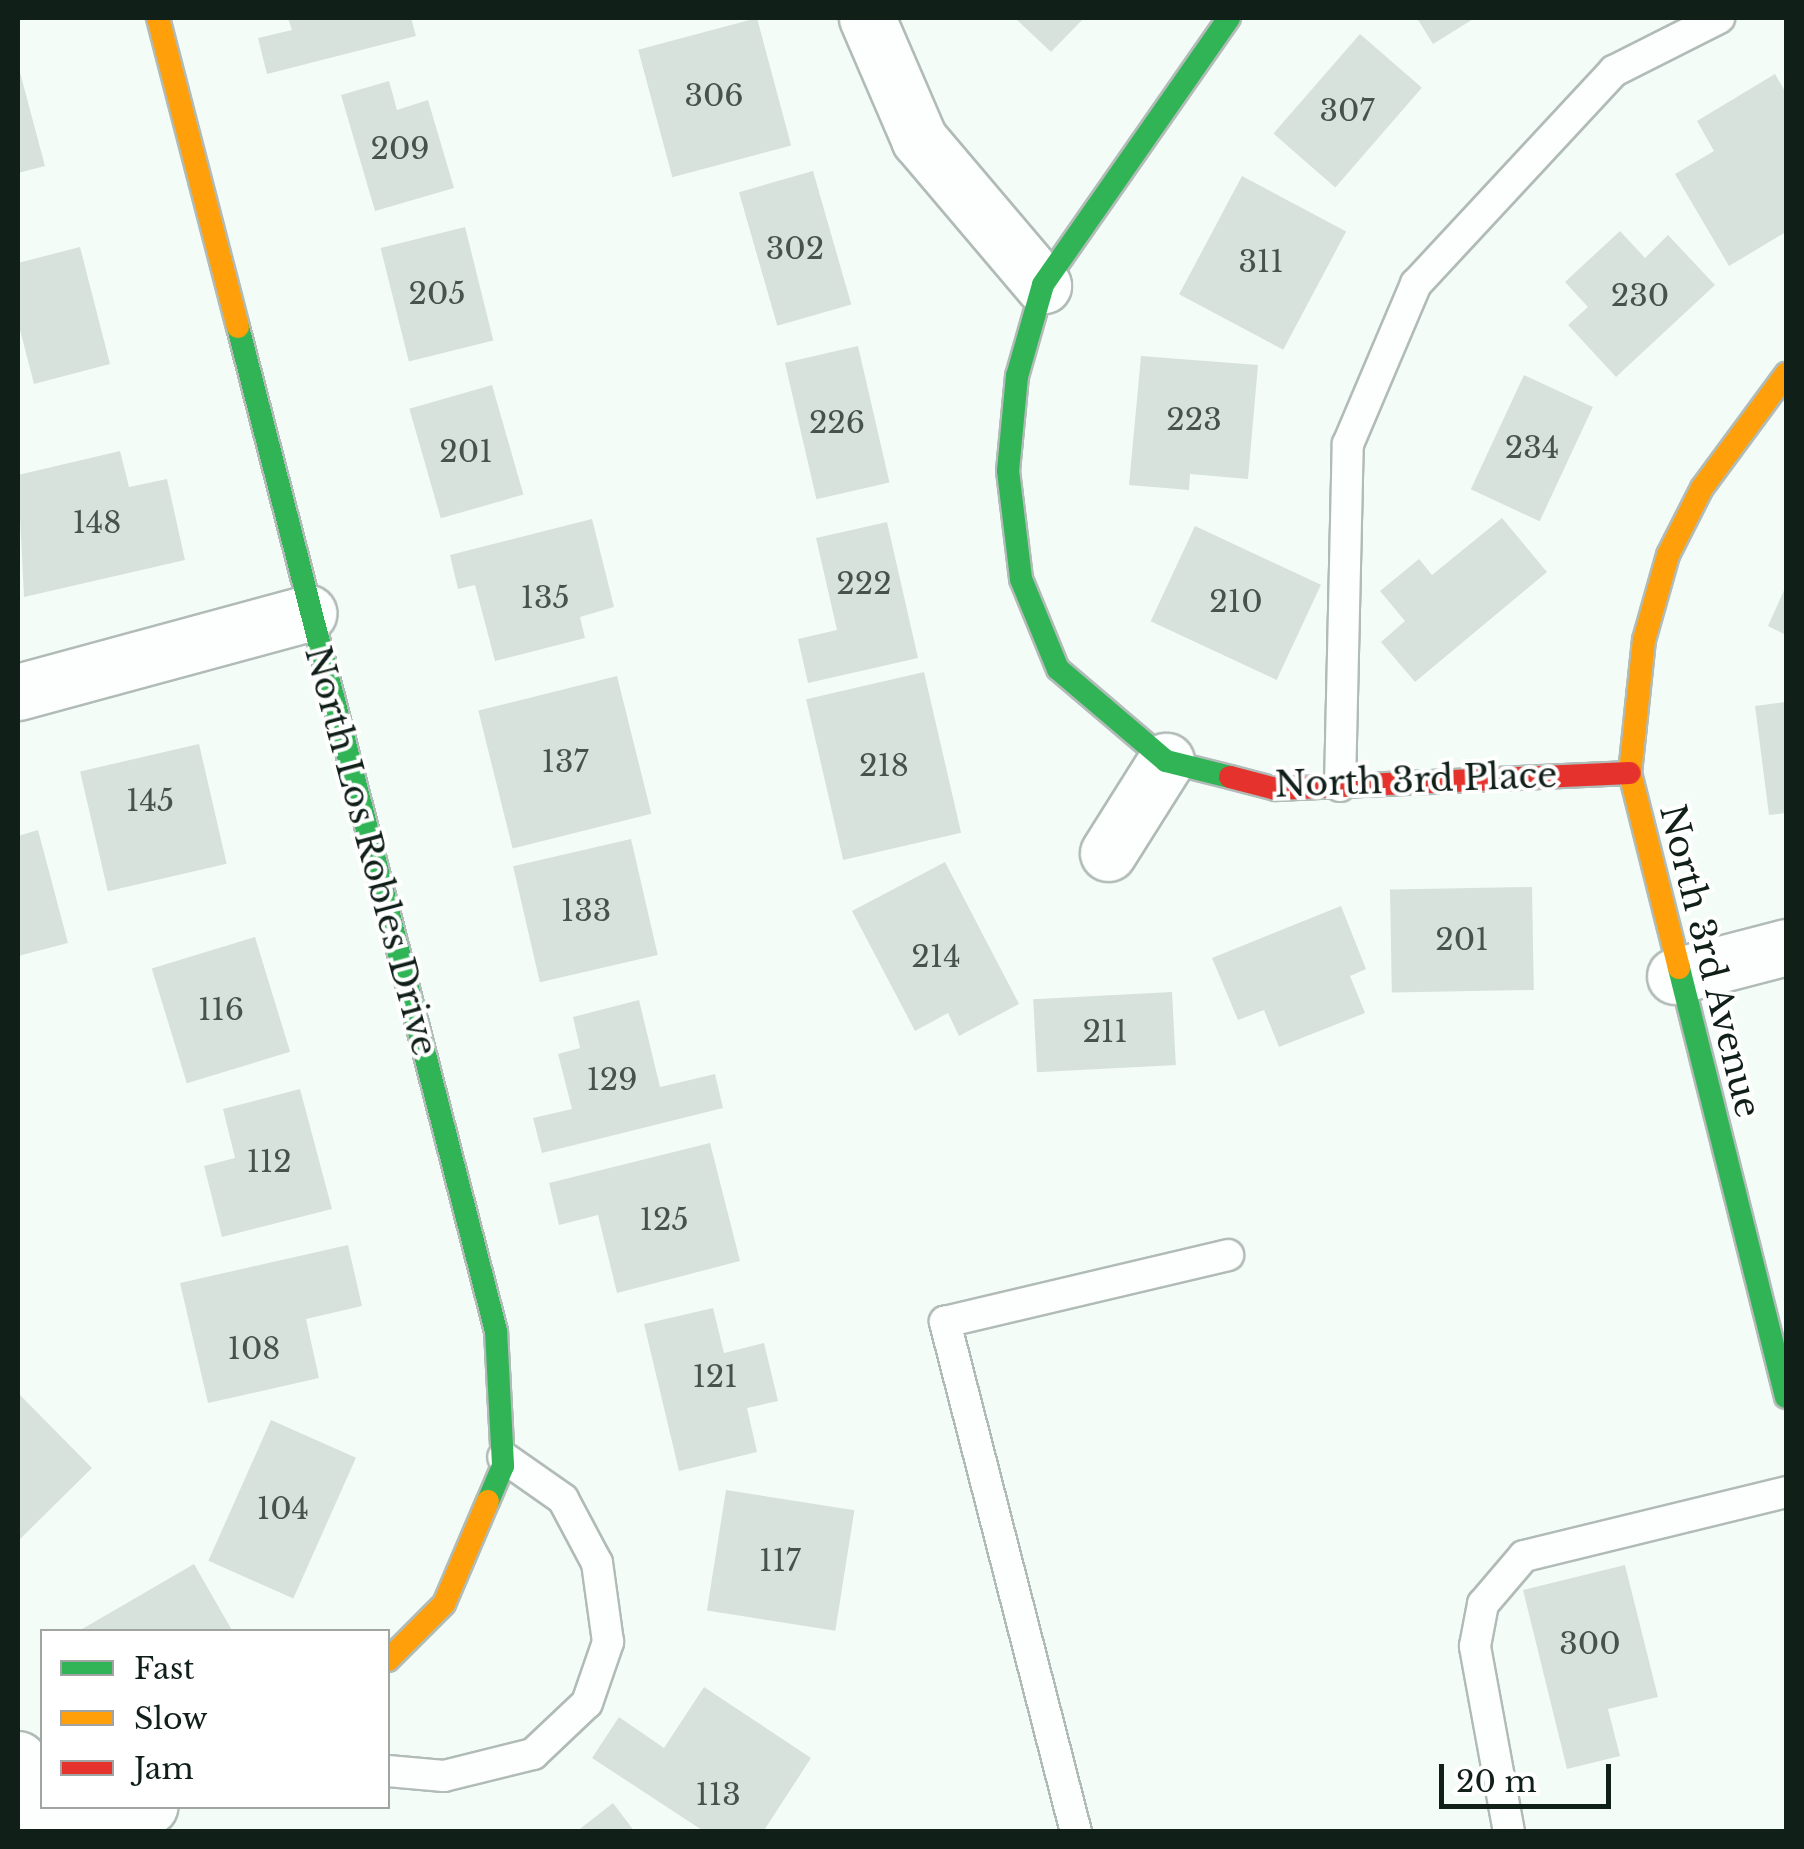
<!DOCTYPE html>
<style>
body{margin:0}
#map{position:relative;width:1804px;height:1849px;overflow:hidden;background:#f4fcf8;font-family:"Libre Baskerville",serif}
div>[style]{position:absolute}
.building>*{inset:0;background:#d7e2dd;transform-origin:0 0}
.roads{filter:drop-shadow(2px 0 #b1bbb7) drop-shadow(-2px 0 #b1bbb7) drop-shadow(0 2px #b1bbb7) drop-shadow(0 -2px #b1bbb7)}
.lane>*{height:30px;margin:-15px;padding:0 15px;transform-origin:15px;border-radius:15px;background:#fdfffe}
.street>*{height:55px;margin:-27.5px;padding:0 27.5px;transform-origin:27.5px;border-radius:27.5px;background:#fdfffe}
.fast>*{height:22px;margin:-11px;padding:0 11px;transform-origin:11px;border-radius:11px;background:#30b455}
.slow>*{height:22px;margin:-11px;padding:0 11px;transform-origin:11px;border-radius:11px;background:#ff9f0a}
.jam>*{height:22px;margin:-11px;padding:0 11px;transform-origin:11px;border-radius:11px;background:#e5322d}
span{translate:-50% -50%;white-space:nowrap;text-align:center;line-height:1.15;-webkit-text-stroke:8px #fff;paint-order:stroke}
.number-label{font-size:30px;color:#46534d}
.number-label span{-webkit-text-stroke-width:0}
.street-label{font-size:35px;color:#111f19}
.frame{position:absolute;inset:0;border:20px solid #111f19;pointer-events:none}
.legend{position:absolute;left:40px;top:1629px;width:350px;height:180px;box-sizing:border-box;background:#fff;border:2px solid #a0a5a3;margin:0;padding:12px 18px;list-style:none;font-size:30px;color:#111f19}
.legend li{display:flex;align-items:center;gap:20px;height:50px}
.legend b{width:50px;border:2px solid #a0a5a3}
.scale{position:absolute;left:1439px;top:1764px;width:172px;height:45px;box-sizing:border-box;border:5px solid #111f19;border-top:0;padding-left:12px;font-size:30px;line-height:35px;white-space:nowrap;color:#111f19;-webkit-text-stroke:8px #fff;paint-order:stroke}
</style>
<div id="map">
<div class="building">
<div style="clip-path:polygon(288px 18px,411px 18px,416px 36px,267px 74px,258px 38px,292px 30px)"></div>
<div style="left:757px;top:18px;width:132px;height:123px;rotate:75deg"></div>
<div style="clip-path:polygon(1015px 18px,1084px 18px,1051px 52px)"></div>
<div style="clip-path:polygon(1417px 18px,1475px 18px,1433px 44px)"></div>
<div style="left:1360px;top:34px;width:82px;height:132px;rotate:41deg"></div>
<div style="clip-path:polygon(18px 65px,45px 166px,18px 173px)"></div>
<div style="clip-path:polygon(1775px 74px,1786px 93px,1786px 232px,1729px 266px,1675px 174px,1714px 151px,1697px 121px)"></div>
<div style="clip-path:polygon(389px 81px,397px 110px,428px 100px,454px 188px,375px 211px,341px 95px)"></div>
<div style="left:813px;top:171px;width:139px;height:77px;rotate:74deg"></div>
<div style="left:1242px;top:176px;width:118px;height:134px;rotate:28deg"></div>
<div style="left:465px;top:227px;width:117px;height:87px;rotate:76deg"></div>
<div style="clip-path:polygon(1620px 231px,1645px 258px,1668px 235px,1715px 285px,1616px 377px,1568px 325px,1588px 307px,1565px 282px)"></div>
<div style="clip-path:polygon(80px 247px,110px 364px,34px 384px,18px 322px,18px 263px)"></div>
<div style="left:858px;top:346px;width:140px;height:75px;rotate:77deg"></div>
<div style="clip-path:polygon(1141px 356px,1258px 365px,1248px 479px,1190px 474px,1189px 490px,1129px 485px)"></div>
<div style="left:1524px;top:375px;width:76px;height:126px;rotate:25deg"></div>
<div style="left:492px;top:385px;width:114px;height:86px;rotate:74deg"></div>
<div style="clip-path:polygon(120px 451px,129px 487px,167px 479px,185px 560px,24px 597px,18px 475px)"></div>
<div style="clip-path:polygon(1502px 518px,1547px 572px,1415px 682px,1381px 642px,1405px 621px,1380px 591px,1419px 559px,1432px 575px)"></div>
<div style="clip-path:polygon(592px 519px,614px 607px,580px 617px,585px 638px,495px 661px,475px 585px,458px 589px,450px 555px)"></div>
<div style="clip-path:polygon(887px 522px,918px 658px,808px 683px,798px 639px,837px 630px,816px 538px)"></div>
<div style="left:1195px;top:526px;width:139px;height:105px;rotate:25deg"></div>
<div style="clip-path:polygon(1786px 586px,1786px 635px,1768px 626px)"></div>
<div style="left:924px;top:672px;width:165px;height:121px;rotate:77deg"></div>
<div style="left:617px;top:676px;width:142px;height:143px;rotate:76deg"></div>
<div style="clip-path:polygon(1786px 702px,1786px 813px,1769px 815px,1755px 706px)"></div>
<div style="left:199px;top:744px;width:123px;height:122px;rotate:77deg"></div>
<div style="clip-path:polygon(38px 830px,68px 943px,18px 956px,18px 836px)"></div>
<div style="left:631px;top:839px;width:119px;height:121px;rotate:77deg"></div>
<div style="clip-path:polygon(945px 862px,1019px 1004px,959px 1036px,948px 1013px,915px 1031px,852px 911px)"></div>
<div style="left:1532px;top:887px;width:103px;height:142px;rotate:89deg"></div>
<div style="clip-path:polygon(1341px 906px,1366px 969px,1350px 976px,1365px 1013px,1279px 1047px,1264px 1010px,1238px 1020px,1212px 958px)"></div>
<div style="left:255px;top:937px;width:120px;height:108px;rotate:73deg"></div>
<div style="left:1172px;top:992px;width:73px;height:139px;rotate:87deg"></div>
<div style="clip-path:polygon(639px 1000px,660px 1087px,715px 1074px,723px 1108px,542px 1153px,533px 1118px,572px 1109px,558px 1054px,580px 1048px,573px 1017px)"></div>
<div style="clip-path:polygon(300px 1089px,332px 1209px,222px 1237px,204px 1166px,235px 1158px,223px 1109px)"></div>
<div style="clip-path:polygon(710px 1143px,740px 1261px,617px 1293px,598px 1215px,559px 1225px,549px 1183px)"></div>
<div style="clip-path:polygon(348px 1245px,362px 1306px,306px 1319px,319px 1378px,208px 1403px,180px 1283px)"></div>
<div style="clip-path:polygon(713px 1308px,724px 1353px,764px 1343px,778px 1401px,747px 1408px,757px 1452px,679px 1471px,644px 1324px)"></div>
<div style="clip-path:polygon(18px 1393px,92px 1468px,18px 1541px)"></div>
<div style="left:271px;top:1420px;width:93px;height:154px;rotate:24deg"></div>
<div style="left:726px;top:1490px;width:130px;height:122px;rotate:9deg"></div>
<div style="clip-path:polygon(194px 1564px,233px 1632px,77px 1632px)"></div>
<div style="clip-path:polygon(1625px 1565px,1658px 1697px,1608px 1709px,1620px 1756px,1567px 1769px,1523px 1590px)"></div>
<div style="clip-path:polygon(704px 1687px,811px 1758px,763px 1832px,705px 1832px,592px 1758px,619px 1717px,664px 1748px)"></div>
<div style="clip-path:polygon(613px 1803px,635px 1832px,576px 1832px)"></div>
</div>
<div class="roads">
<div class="lane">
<div style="left:1340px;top:786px;width:342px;rotate:-88.7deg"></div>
<div style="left:1348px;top:444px;width:174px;rotate:-67deg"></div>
<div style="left:1416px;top:284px;width:291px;rotate:-47.1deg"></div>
<div style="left:1614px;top:71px;width:118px;rotate:-26.8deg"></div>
<div style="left:388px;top:1771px;width:56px;rotate:5.1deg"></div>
<div style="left:444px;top:1776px;width:92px;rotate:-13.9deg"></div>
<div style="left:533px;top:1754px;width:74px;rotate:-43.4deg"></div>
<div style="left:587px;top:1703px;width:65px;rotate:-71deg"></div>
<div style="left:608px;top:1642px;width:80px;rotate:-97.9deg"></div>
<div style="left:597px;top:1563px;width:72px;rotate:-118deg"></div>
<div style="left:563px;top:1499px;width:73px;rotate:-145deg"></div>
<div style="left:1076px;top:1832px;width:527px;rotate:-104.41deg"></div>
<div style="left:945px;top:1322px;width:291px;rotate:-13.3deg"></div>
<div style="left:1509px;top:1832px;width:189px;rotate:-100.4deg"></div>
<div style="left:1475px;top:1646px;width:43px;rotate:-79.2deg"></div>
<div style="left:1483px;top:1604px;width:63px;rotate:-49.5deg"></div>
<div style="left:1524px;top:1556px;width:270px;rotate:-13.7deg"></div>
</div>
<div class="street">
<div style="left:867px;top:18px;width:132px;rotate:66.7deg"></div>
<div style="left:919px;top:139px;width:192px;rotate:49.7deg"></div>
<div style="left:18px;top:692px;width:301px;rotate:-15.2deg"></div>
<div style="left:1108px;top:853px;width:109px;rotate:-57.8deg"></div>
<div style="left:1675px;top:976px;width:115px;rotate:-14.6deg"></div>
<div style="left:18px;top:1759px;width:78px;rotate:69deg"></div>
<div style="left:54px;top:1832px;width:99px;rotate:-15.2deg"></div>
</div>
<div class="fast">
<div style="left:1229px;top:18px;width:325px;rotate:124.9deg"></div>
<div style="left:1043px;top:285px;width:95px;rotate:105.9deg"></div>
<div style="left:1017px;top:376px;width:95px;rotate:95.4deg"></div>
<div style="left:1008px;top:471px;width:109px;rotate:83.1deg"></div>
<div style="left:1021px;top:579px;width:97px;rotate:67.7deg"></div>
<div style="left:1058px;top:669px;width:142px;rotate:40.4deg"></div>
<div style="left:1166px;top:761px;width:66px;rotate:14deg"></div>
<div style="left:238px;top:327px;width:1037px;rotate:75.59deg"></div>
<div style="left:496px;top:1331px;width:135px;rotate:87deg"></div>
<div style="left:503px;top:1466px;width:38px;rotate:113deg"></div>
<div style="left:1679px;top:968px;width:442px;rotate:76deg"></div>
</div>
<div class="slow">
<div style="left:158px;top:18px;width:319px;rotate:75.5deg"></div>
<div style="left:1679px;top:968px;width:201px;rotate:-104.1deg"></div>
<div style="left:1630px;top:773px;width:134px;rotate:-84deg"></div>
<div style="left:1644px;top:640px;width:88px;rotate:-74.2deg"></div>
<div style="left:1668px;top:555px;width:75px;rotate:-63.1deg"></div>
<div style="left:1702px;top:488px;width:142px;rotate:-53.6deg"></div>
<div style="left:388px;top:1660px;width:79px;rotate:-45deg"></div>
<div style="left:444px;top:1604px;width:112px;rotate:-66.9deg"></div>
</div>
<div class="jam">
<div style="left:1230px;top:777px;width:48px;rotate:14.6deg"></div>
<div style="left:1276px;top:789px;width:354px;rotate:-2.6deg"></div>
</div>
</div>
<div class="number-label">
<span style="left:714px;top:96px">306</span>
<span style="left:1347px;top:111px">307</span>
<span style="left:400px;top:149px">209</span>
<span style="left:795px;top:249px">302</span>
<span style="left:1261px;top:262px">311</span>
<span style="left:437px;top:294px">205</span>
<span style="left:1640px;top:296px">230</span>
<span style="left:1194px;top:420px">223</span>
<span style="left:837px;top:423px">226</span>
<span style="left:1532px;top:448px">234</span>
<span style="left:466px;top:452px">201</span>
<span style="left:97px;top:523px">148</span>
<span style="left:864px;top:584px">222</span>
<span style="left:545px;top:598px">135</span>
<span style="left:1236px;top:602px">210</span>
<span style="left:565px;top:762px">137</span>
<span style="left:884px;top:766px">218</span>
<span style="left:150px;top:801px">145</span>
<span style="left:586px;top:911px">133</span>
<span style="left:1462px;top:940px">201</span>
<span style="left:936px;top:957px">214</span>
<span style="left:221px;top:1010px">116</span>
<span style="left:1105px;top:1032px">211</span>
<span style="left:612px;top:1080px">129</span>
<span style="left:269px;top:1162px">112</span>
<span style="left:664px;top:1220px">125</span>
<span style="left:254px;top:1349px">108</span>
<span style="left:715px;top:1377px">121</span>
<span style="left:283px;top:1509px">104</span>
<span style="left:780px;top:1561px">117</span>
<span style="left:1590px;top:1644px">300</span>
<span style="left:718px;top:1795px">113</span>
</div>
<div class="street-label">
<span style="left:1416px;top:780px;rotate:-2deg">North 3rd Place</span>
<span style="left:371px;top:851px;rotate:75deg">North Los Robles Drive</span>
<span style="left:1710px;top:961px;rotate:76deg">North 3rd Avenue</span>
</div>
<div class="frame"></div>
<ul class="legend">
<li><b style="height:12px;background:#30b455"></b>Fast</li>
<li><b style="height:12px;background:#ff9f0a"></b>Slow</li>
<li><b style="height:12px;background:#e5322d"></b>Jam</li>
</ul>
<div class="scale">20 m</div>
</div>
